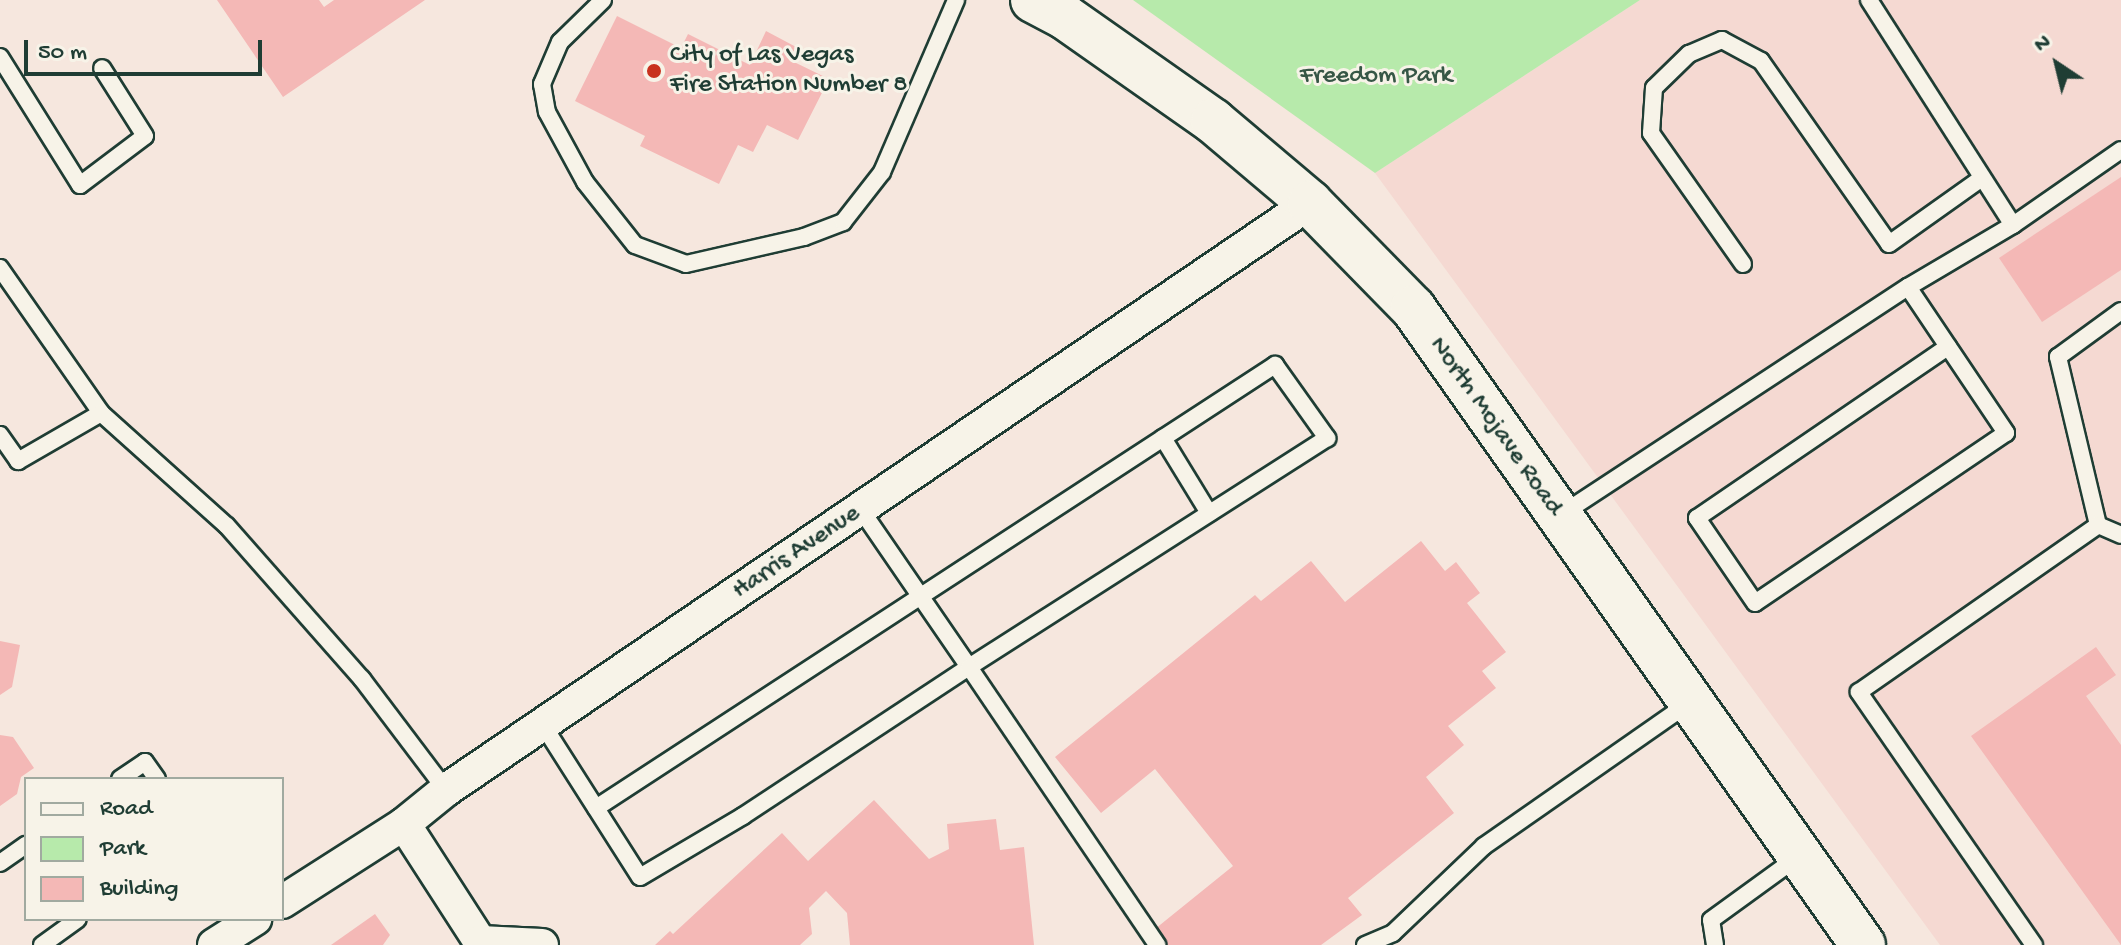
<!DOCTYPE html>
<style>
body{margin:0}
#map{position:relative;width:2121px;height:945px;overflow:hidden;background:#f6e7de;font-family:"Gochi Hand",sans-serif}
div>[style]{position:absolute}
.built>*{inset:0;background:#f5d9d2}
.green>*{inset:0;background:#b7eaab}
.building>*{inset:0;background:#f4b8b6}
.roads{filter:drop-shadow(2px 0 #1f3d34) drop-shadow(-2px 0 #1f3d34) drop-shadow(0 2px #1f3d34) drop-shadow(0 -2px #1f3d34)}
.lane>*{height:16px;margin:-8px;padding:0 8px;transform-origin:8px;border-radius:8px;background:#f7f3e8}
.street>*{height:32px;margin:-16px;padding:0 16px;transform-origin:16px;border-radius:16px;background:#f7f3e8}
.secondary>*{height:44px;margin:-22px;padding:0 22px;transform-origin:22px;border-radius:22px;background:#f7f3e8}
.dots>*{width:22px;height:22px;translate:-50% -50%;box-sizing:border-box;border:4px solid #f7f3e8;border-radius:50%}
span{translate:-50% -50%;white-space:nowrap;text-align:center;line-height:1.15;-webkit-text-stroke:6px #f7f3e8;paint-order:stroke}
.poi-label{font-size:26px;color:#1f3d34}
.left{translate:0 -50%;text-align:left}
.park-label{font-size:26px;color:#365746}
.street-label{font-size:26px;color:#1f3d34}
.legend{position:absolute;left:24px;top:777px;width:260px;height:144px;box-sizing:border-box;background:#f7f3e8;border:2px solid #a1aaa0;margin:0;padding:10px 14px;list-style:none;font-size:24px;color:#1f3d34}
.legend li{display:flex;align-items:center;gap:16px;height:40px}
.legend b{width:40px;border:2px solid #a1aaa0}
.north{position:absolute;left:2017px;top:24px;width:80px;height:80px;-webkit-text-stroke:6px #f7f3e8;paint-order:stroke;rotate:325deg;font-size:22px;font-weight:700;line-height:32px;text-align:center;color:#1f3d34}
.north::after{content:'';display:block;margin:auto;width:28px;height:36px;background:#1f3d34;clip-path:polygon(50% 0,100% 100%,50% 72%,0 100%)}
.scale{position:absolute;left:24px;top:40px;width:238px;height:36px;box-sizing:border-box;border:4px solid #1f3d34;border-top:0;padding-left:10px;font-size:24px;line-height:28px;white-space:nowrap;color:#1f3d34;-webkit-text-stroke:6px #f7f3e8;paint-order:stroke}
</style>
<div id="map">
<div class="built">
<div style="clip-path:polygon(1640px 0,2121px 0,2121px 945px,1940px 945px,1375px 173px)"></div>
</div>
<div class="green">
<div style="clip-path:polygon(1133px 0,1640px 0,1375px 173px)"></div>
</div>
<div class="building">
<div style="clip-path:polygon(217px 0,319px 0,324px 7px,334px 0,425px 0,283px 97px)"></div>
<div style="clip-path:polygon(617px 16px,681px 48px,688px 34px,750px 65px,766px 31px,798px 48px,792px 61px,829px 79px,798px 140px,767px 125px,753px 152px,738px 145px,719px 184px,640px 146px,645px 136px,575px 101px)"></div>
<div style="clip-path:polygon(2121px 177px,2121px 270px,2042px 322px,1999px 258px)"></div>
<div style="clip-path:polygon(1421px 541px,1445px 571px,1456px 562px,1480px 593px,1467px 603px,1506px 652px,1482px 671px,1496px 688px,1448px 726px,1464px 745px,1426px 777px,1454px 813px,1348px 898px,1362px 915px,1321px 945px,1168px 945px,1155px 929px,1233px 866px,1155px 769px,1101px 813px,1055px 757px,1255px 595px,1261px 601px,1311px 561px,1345px 602px)"></div>
<div style="clip-path:polygon(0 641px,20px 645px,12px 687px,0 695px)"></div>
<div style="clip-path:polygon(2096px 647px,2116px 675px,2086px 696px,2121px 745px,2121px 945px,1971px 736px)"></div>
<div style="clip-path:polygon(0 735px,13px 737px,34px 768px,21px 777px,17px 794px,0 806px)"></div>
<div style="clip-path:polygon(874px 800px,929px 859px,949px 849px,947px 824px,996px 819px,1000px 850px,1024px 847px,1034px 945px,850px 945px,847px 913px,826px 891px,809px 908px,812px 934px,800px 945px,655px 945px,670px 931px,673px 934px,782px 833px,808px 861px)"></div>
<div style="clip-path:polygon(375px 914px,390px 935px,383px 945px,331px 945px)"></div>
</div>
<div class="roads">
<div class="lane">
<div style="left:603px;top:0;width:60px;rotate:135.7deg"></div>
<div style="left:560px;top:42px;width:46px;rotate:113.2deg"></div>
<div style="left:542px;top:84px;width:28px;rotate:80deg"></div>
<div style="left:547px;top:112px;width:80px;rotate:61.5deg"></div>
<div style="left:585px;top:182px;width:80px;rotate:51.6deg"></div>
<div style="left:635px;top:245px;width:54px;rotate:20.4deg"></div>
<div style="left:686px;top:264px;width:121px;rotate:-12.9deg"></div>
<div style="left:804px;top:237px;width:42px;rotate:-21deg"></div>
<div style="left:843px;top:222px;width:63px;rotate:-52deg"></div>
<div style="left:882px;top:172px;width:187px;rotate:-66.7deg"></div>
<div style="left:1869px;top:0;width:267px;rotate:57.4deg"></div>
<div style="left:0;top:57px;width:151px;rotate:58deg"></div>
<div style="left:80px;top:185px;width:81px;rotate:-37deg"></div>
<div style="left:145px;top:136px;width:80px;rotate:-122.3deg"></div>
<div style="left:1743px;top:264px;width:160px;rotate:-125.1deg"></div>
<div style="left:1651px;top:133px;width:45px;rotate:-86.2deg"></div>
<div style="left:1654px;top:88px;width:49px;rotate:-44.2deg"></div>
<div style="left:1689px;top:54px;width:36px;rotate:-23deg"></div>
<div style="left:1722px;top:40px;width:44px;rotate:28.3deg"></div>
<div style="left:1761px;top:61px;width:223px;rotate:55deg"></div>
<div style="left:1889px;top:244px;width:114px;rotate:-35.4deg"></div>
<div style="left:0;top:268px;width:177px;rotate:55.1deg"></div>
<div style="left:101px;top:413px;width:169px;rotate:41.9deg"></div>
<div style="left:227px;top:526px;width:204px;rotate:48.6deg"></div>
<div style="left:362px;top:679px;width:139px;rotate:52.9deg"></div>
<div style="left:1908px;top:287px;width:122px;rotate:-30.6deg"></div>
<div style="left:2013px;top:225px;width:131px;rotate:-34.8deg"></div>
<div style="left:0;top:435px;width:32px;rotate:55deg"></div>
<div style="left:18px;top:461px;width:96px;rotate:-30deg"></div>
<div style="left:1163px;top:438px;width:88px;rotate:58.5deg"></div>
<div style="left:1562px;top:514px;width:414px;rotate:-33.3deg"></div>
<div style="left:1908px;top:287px;width:176px;rotate:56.1deg"></div>
<div style="left:2006px;top:433px;width:303px;rotate:145.9deg"></div>
<div style="left:1755px;top:603px;width:103px;rotate:-124.3deg"></div>
<div style="left:1697px;top:518px;width:304px;rotate:-34.3deg"></div>
<div style="left:2098px;top:525px;width:173px;rotate:-103.4deg"></div>
<div style="left:2058px;top:357px;width:78px;rotate:-36.1deg"></div>
<div style="left:543px;top:725px;width:180px;rotate:57.5deg"></div>
<div style="left:640px;top:877px;width:120px;rotate:-30.6deg"></div>
<div style="left:743px;top:816px;width:271px;rotate:-33.4deg"></div>
<div style="left:969px;top:667px;width:191px;rotate:-124.5deg"></div>
<div style="left:120px;top:779px;width:30px;rotate:-34deg"></div>
<div style="left:145px;top:762px;width:21px;rotate:55deg"></div>
<div style="left:596px;top:808px;width:811px;rotate:-33.12deg"></div>
<div style="left:1275px;top:365px;width:90px;rotate:54.5deg"></div>
<div style="left:1327px;top:438px;width:425px;rotate:147.4deg"></div>
<div style="left:969px;top:667px;width:336px;rotate:55.9deg"></div>
<div style="left:0;top:863px;width:32px;rotate:-35deg"></div>
<div style="left:42px;top:945px;width:44px;rotate:-35.8deg"></div>
<div style="left:1365px;top:945px;width:30px;rotate:-23deg"></div>
<div style="left:1393px;top:933px;width:126px;rotate:-43.7deg"></div>
<div style="left:1484px;top:846px;width:250px;rotate:-34.9deg"></div>
<div style="left:1715px;top:945px;width:25px;rotate:-99deg"></div>
<div style="left:1711px;top:920px;width:109px;rotate:-36deg"></div>
<div style="left:2034px;top:945px;width:308px;rotate:-124.7deg"></div>
<div style="left:1859px;top:692px;width:292px;rotate:-34.9deg"></div>
<div style="left:2098px;top:525px;width:25px;rotate:23deg"></div>
</div>
<div class="street">
<div style="left:404px;top:824px;width:140px;rotate:57.2deg"></div>
<div style="left:480px;top:942px;width:62px;rotate:2.8deg"></div>
<div style="left:282px;top:902px;width:145px;rotate:-32.6deg"></div>
<div style="left:404px;top:824px;width:54px;rotate:-39deg"></div>
<div style="left:446px;top:790px;width:1045px;rotate:-34.19deg"></div>
<div style="left:214px;top:945px;width:49px;rotate:-32.4deg"></div>
</div>
<div class="secondary">
<div style="left:1033px;top:0;width:36px;rotate:28deg"></div>
<div style="left:1065px;top:17px;width:181px;rotate:35.1deg"></div>
<div style="left:1213px;top:121px;width:127px;rotate:40.2deg"></div>
<div style="left:1310px;top:203px;width:147px;rotate:45.6deg"></div>
<div style="left:1413px;top:308px;width:780px;rotate:54.76deg"></div>
</div>
</div>
<div class="dots">
<div style="left:654px;top:71px;background:#c8321e"></div>
</div>
<div class="poi-label">
<span class="left" style="left:670px;top:71px">City of Las Vegas<br>Fire Station Number 8</span>
</div>
<div class="park-label">
<span style="left:1376px;top:77px">Freedom Park</span>
</div>
<div class="street-label">
<span style="left:1495px;top:427px;rotate:55deg">North Mojave Road</span>
<span style="left:797px;top:553px;rotate:-34deg">Harris Avenue</span>
</div>
<ul class="legend">
<li><b style="height:10px;background:#f7f3e8"></b>Road</li>
<li><b style="height:22px;background:#b7eaab"></b>Park</li>
<li><b style="height:22px;background:#f4b8b6"></b>Building</li>
</ul>
<div class="north">N</div>
<div class="scale">50 m</div>
</div>
